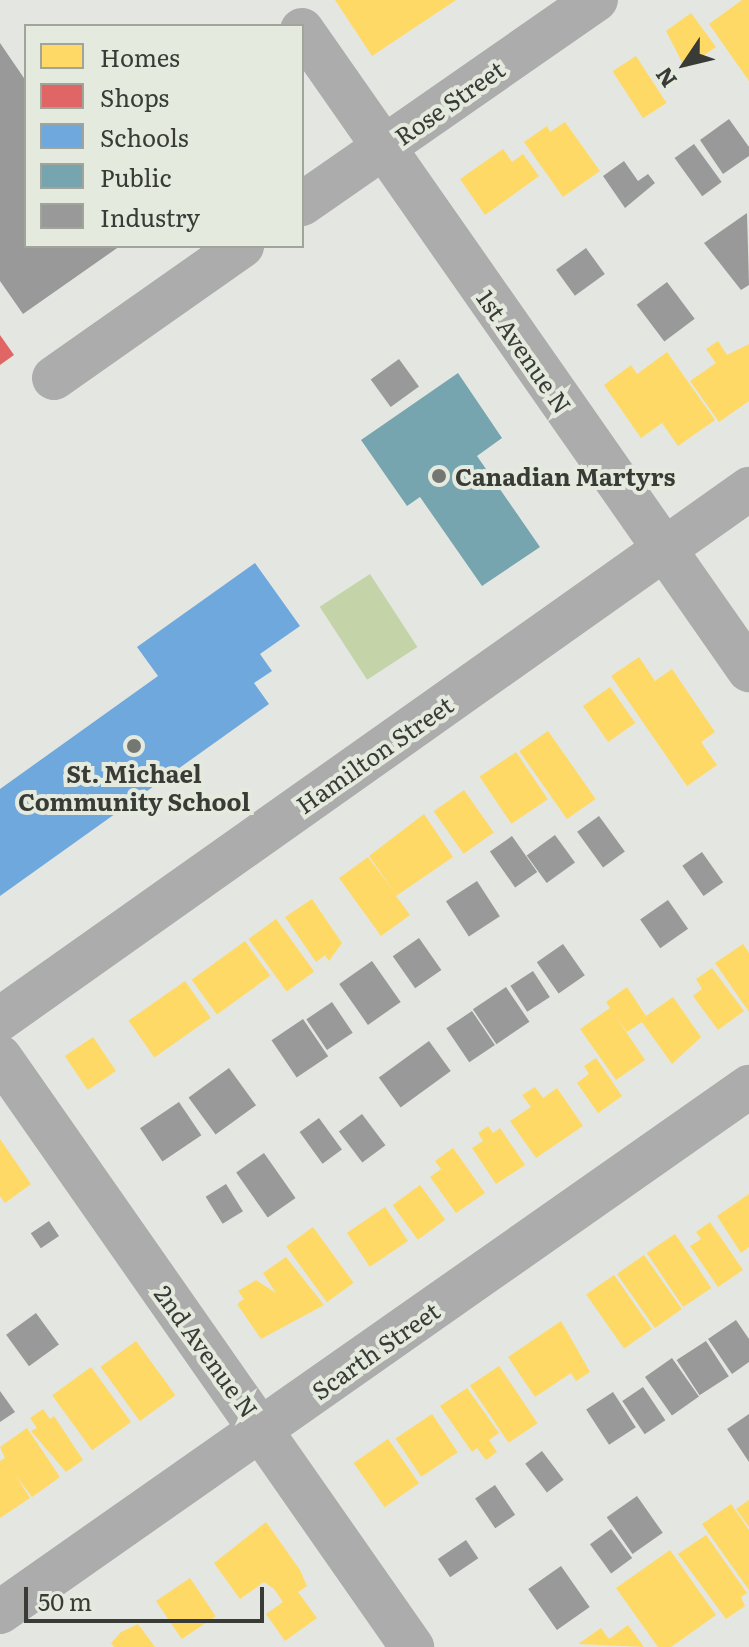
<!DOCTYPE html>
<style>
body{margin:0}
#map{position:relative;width:749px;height:1647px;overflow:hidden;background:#e4e7e1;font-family:Literata,serif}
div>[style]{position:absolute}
.green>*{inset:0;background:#c4d4a8;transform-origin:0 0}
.homes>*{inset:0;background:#ffd966;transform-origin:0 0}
.shops>*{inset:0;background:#e06666}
.schools>*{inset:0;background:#6fa8dc}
.public>*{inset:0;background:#76a5af}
.industry>*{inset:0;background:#999;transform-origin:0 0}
.minor>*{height:44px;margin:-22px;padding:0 22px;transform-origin:22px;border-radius:22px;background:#abacab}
.dots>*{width:22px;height:22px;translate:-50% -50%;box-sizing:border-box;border:4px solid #e5eade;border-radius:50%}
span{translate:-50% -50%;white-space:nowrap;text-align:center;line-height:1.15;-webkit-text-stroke:8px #e5eade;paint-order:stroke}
.street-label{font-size:24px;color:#393b36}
.poi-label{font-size:24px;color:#393b36;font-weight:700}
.left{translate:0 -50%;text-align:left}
.legend{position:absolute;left:24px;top:24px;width:280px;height:224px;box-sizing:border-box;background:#e5eade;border:2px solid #a0a49b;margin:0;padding:10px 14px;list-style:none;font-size:24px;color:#393b36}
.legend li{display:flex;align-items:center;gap:16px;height:40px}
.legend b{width:40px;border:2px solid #a0a49b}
.north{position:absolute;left:645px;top:24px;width:80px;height:80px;-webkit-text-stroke:6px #e5eade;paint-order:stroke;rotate:235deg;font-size:22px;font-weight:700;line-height:32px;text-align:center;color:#393b36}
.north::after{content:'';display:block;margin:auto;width:28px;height:36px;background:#393b36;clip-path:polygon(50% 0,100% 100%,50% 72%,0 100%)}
.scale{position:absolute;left:24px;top:1587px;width:240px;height:36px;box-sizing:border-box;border:4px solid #393b36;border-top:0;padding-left:10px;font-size:24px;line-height:28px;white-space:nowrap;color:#393b36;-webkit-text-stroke:6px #e5eade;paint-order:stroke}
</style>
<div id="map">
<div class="green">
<div style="left:370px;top:574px;width:87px;height:60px;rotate:57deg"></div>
</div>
<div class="homes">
<div style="clip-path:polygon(335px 0,456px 0,372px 56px)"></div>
<div style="clip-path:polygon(742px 0,749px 0,749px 81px,709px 24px)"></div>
<div style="clip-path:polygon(691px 13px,716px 47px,685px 68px,666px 31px)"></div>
<div style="left:636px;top:56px;width:56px;height:28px;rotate:57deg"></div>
<div style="clip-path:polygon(565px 122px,600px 171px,563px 197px,524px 142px,547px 126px,550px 132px)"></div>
<div style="clip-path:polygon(503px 149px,512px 162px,523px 154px,539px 176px,485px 215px,460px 179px)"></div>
<div style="clip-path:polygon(718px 341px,727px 355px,749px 344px,749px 401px,719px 422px,690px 381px,716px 363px,706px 349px)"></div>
<div style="clip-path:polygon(667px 352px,715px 420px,678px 446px,662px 423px,641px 438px,604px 385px,631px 365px,637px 374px)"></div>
<div style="clip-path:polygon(639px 657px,655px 681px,672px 669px,715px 732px,701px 742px,717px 765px,687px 786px,611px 676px)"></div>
<div style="left:610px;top:687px;width:44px;height:33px;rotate:55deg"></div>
<div style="left:548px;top:731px;width:83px;height:35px;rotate:55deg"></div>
<div style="left:516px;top:752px;width:57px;height:44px;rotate:56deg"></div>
<div style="left:464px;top:790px;width:52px;height:37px;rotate:55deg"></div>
<div style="clip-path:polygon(424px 814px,453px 857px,396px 896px,410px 915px,381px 936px,339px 878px,368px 857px,395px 893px,369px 856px)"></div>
<div style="clip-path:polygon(312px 899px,342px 943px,329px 961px,325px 955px,316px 962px,285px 917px)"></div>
<div style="left:276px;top:919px;width:65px;height:34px;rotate:54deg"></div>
<div style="left:245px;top:941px;width:43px;height:66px;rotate:54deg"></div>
<div style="clip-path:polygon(743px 944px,749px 953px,749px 1012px,715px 963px)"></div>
<div style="clip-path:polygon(712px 968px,744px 1011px,718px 1030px,693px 996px,702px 989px,696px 979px)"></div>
<div style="left:185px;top:981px;width:45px;height:69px;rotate:55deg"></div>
<div style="clip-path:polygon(627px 987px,646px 1016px,673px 997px,701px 1037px,672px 1064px,642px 1022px,627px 1032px,614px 1014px,645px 1060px,616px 1080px,580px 1029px,610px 1008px,606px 1002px)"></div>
<div style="left:93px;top:1037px;width:41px;height:34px;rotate:56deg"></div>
<div style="clip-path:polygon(596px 1058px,622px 1096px,598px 1113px,577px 1083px,589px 1074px,584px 1066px)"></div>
<div style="clip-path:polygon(535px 1087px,543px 1098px,557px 1088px,583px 1126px,536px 1158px,510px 1121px,531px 1107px,522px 1095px)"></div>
<div style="clip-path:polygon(488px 1126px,493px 1133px,500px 1128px,525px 1165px,496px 1184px,472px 1148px,483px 1141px,478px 1133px)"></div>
<div style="clip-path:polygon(0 1139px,31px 1184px,5px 1203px,0 1196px)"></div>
<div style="clip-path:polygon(453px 1148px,485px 1193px,456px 1213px,430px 1177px,441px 1169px,435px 1161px)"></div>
<div style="left:420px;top:1185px;width:43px;height:34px;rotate:54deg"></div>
<div style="clip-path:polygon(749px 1194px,749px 1247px,741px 1253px,717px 1216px)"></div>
<div style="left:385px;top:1207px;width:41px;height:46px;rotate:56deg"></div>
<div style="clip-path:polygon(710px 1222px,743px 1270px,718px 1287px,690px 1246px,701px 1239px,696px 1232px)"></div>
<div style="left:313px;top:1227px;width:69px;height:33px;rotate:54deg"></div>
<div style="left:675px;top:1234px;width:65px;height:34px;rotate:56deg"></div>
<div style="left:644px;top:1255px;width:66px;height:33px;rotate:55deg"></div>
<div style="clip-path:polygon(286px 1257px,324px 1305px,261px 1339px,237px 1304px,244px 1299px,238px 1291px,256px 1280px,276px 1293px,263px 1273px)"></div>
<div style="left:614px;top:1275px;width:66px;height:34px;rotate:55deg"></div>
<div style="clip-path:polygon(561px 1321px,590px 1372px,576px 1381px,571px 1373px,535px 1397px,508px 1357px)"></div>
<div style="left:136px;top:1341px;width:67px;height:44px;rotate:54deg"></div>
<div style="left:499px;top:1366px;width:69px;height:35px;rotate:56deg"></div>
<div style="left:91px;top:1367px;width:68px;height:48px;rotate:54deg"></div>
<div style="clip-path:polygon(467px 1388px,499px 1433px,489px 1440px,497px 1452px,486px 1460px,477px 1448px,472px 1452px,440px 1406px)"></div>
<div style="clip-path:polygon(43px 1409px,50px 1419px,54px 1416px,83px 1460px,66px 1472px,31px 1431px,37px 1428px,30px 1418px)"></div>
<div style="left:432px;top:1414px;width:46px;height:44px;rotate:56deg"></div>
<div style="clip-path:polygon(27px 1428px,60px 1477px,32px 1497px,16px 1476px,30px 1498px,0 1518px,0 1461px,5px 1458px,0 1447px)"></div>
<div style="left:388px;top:1439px;width:54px;height:42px;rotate:55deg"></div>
<div style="clip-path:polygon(749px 1500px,749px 1527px,736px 1509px)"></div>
<div style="clip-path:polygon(731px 1504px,749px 1530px,749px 1590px,702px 1524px)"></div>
<div style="clip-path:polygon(266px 1522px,300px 1570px,307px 1586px,298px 1592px,317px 1618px,285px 1641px,266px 1614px,283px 1602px,274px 1589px,264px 1582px,240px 1599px,214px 1563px)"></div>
<div style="clip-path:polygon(706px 1535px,747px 1593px,741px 1597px,745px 1606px,726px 1619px,678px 1554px)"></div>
<div style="clip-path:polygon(670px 1550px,716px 1615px,671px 1647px,658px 1647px,616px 1588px)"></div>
<div style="left:190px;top:1578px;width:46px;height:41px;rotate:56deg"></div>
<div style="clip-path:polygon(138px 1624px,155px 1647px,114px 1647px,111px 1643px,121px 1632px)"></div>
<div style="clip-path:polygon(628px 1625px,644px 1647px,578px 1644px,601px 1628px,609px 1639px)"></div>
</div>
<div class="shops">
<div style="clip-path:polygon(0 335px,14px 355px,0 365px)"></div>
</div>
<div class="schools">
<div style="clip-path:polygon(255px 563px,300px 626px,260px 654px,272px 671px,254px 683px,269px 704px,0 896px,0 789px,158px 676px,137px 647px)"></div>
</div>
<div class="public">
<div style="clip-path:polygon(458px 373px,502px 438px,477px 456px,540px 547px,482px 586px,420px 497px,407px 506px,361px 440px)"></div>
</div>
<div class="industry">
<div style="clip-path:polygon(0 43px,26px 81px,26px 246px,120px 246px,23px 314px,0 281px)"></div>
<div style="clip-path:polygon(729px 119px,749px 147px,749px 156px,723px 174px,700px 140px)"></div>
<div style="left:694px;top:144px;width:47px;height:24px;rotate:54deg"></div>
<div style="clip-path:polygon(624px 161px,638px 181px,648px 174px,655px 183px,625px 208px,603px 176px)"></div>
<div style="clip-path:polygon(747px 213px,749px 285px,741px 290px,704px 243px)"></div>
<div style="left:586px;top:248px;width:32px;height:37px;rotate:54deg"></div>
<div style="left:667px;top:282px;width:46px;height:38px;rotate:53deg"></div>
<div style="left:399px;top:359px;width:34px;height:35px;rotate:54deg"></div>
<div style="left:599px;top:816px;width:44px;height:27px;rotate:54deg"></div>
<div style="left:555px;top:835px;width:34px;height:35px;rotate:54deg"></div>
<div style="left:512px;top:836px;width:44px;height:27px;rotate:55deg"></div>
<div style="left:702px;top:852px;width:37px;height:24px;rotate:55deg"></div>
<div style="left:477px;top:881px;width:42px;height:37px;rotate:57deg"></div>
<div style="left:668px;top:900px;width:35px;height:34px;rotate:55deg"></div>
<div style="left:419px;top:938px;width:39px;height:32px;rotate:55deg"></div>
<div style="left:563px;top:944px;width:38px;height:32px;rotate:55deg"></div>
<div style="left:372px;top:961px;width:50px;height:40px;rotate:55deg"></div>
<div style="left:533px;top:971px;width:31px;height:27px;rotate:57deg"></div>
<div style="left:506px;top:987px;width:42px;height:40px;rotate:56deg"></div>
<div style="left:332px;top:1002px;width:37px;height:31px;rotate:56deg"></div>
<div style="left:472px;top:1011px;width:41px;height:31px;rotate:56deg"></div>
<div style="left:303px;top:1019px;width:45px;height:38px;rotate:56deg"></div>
<div style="left:429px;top:1041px;width:37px;height:62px;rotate:54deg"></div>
<div style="left:229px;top:1068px;width:46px;height:50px;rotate:54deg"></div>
<div style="left:179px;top:1102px;width:40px;height:47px;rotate:56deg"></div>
<div style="left:362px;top:1114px;width:39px;height:29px;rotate:53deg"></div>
<div style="left:319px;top:1118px;width:39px;height:24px;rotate:54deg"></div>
<div style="left:264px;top:1153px;width:55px;height:34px;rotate:55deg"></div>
<div style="left:226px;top:1184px;width:32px;height:24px;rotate:58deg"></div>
<div style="left:49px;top:1221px;width:18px;height:22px;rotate:56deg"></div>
<div style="left:36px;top:1313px;width:39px;height:37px;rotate:54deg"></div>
<div style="clip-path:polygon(736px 1320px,749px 1339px,749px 1362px,732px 1374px,708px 1339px)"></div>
<div style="left:706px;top:1341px;width:42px;height:35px;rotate:57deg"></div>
<div style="left:672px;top:1358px;width:47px;height:33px;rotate:55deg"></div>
<div style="left:643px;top:1387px;width:40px;height:25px;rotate:56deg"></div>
<div style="clip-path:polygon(0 1391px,15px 1412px,0 1422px)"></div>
<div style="left:613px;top:1392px;width:42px;height:32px;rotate:57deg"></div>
<div style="clip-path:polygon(749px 1414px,749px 1462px,727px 1429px)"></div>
<div style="left:542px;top:1451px;width:36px;height:21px;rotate:53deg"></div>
<div style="left:495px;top:1485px;width:36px;height:24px;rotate:56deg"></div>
<div style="left:637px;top:1496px;width:45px;height:37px;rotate:55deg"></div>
<div style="left:611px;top:1529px;width:36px;height:26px;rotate:54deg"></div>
<div style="left:466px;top:1540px;width:22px;height:34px;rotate:56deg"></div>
<div style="left:561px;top:1566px;width:50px;height:40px;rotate:55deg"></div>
</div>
<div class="minor">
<div style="left:302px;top:30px;width:781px;rotate:55.07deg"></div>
<div style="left:302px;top:204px;width:358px;rotate:-34.8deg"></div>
<div style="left:54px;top:378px;width:230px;rotate:-35.1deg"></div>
<div style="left:0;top:1019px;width:918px;rotate:-35.28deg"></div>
<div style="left:0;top:1057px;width:720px;rotate:55.07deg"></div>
<div style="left:0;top:1612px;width:915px;rotate:-35.03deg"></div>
</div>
<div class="dots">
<div style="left:439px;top:476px;background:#757772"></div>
<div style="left:134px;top:746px;background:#757772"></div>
</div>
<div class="street-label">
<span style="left:449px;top:102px;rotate:-35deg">Rose Street</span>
<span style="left:525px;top:351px;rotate:55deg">1st Avenue N</span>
<span style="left:374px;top:754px;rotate:-35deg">Hamilton Street</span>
<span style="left:375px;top:1350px;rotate:-35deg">Scarth Street</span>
<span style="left:207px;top:1351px;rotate:54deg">2nd Avenue N</span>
</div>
<div class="poi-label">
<span class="left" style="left:455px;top:476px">Canadian Martyrs</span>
<span style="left:134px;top:787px">St. Michael<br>Community School</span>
</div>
<ul class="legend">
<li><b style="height:22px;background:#ffd966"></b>Homes</li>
<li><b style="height:22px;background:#e06666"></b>Shops</li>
<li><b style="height:22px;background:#6fa8dc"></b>Schools</li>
<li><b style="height:22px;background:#76a5af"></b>Public</li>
<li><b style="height:22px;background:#999"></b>Industry</li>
</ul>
<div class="north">N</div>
<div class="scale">50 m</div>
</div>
